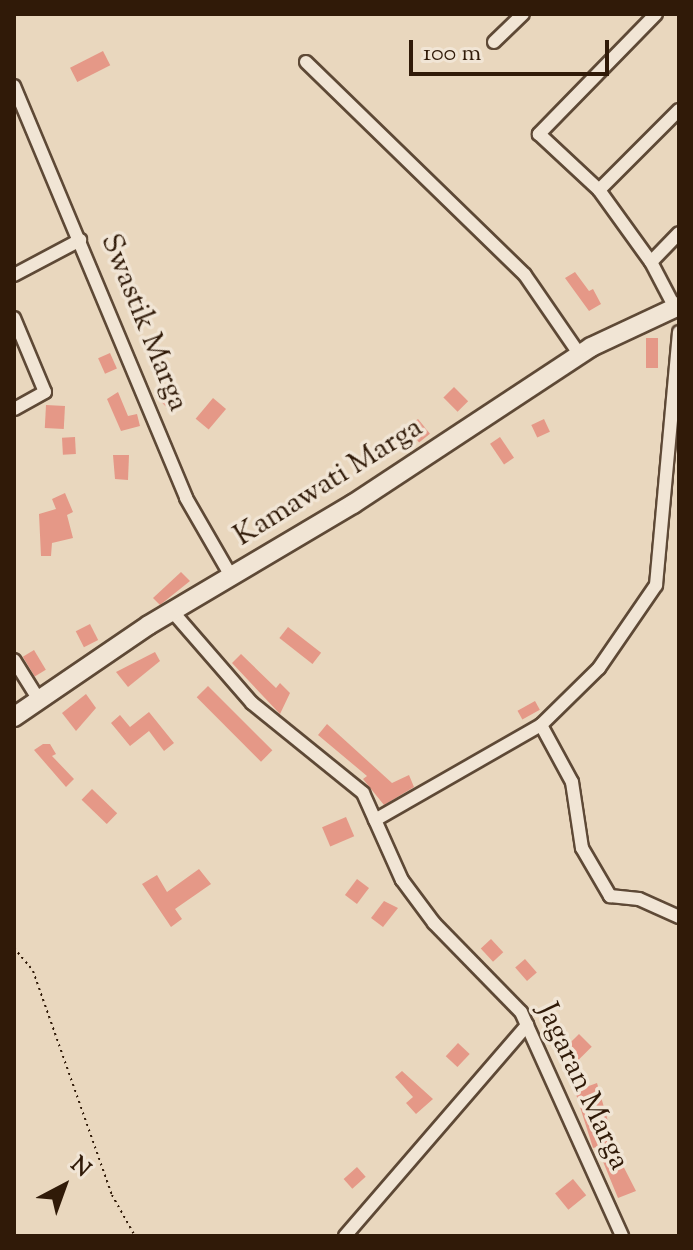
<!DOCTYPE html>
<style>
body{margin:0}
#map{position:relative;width:693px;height:1250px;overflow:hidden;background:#e9d7be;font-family:"Sorts Mill Goudy",serif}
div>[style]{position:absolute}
.building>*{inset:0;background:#e59887;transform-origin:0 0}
.path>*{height:2px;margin-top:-1px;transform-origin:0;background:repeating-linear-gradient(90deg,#301a08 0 2px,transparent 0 6px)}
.roads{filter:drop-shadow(2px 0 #5e4936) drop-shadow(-2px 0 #5e4936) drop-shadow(0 2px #5e4936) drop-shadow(0 -2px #5e4936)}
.minor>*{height:12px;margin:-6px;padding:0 6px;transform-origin:6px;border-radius:6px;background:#f1e5d5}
.secondary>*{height:18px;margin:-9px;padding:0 9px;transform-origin:9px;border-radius:9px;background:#f1e5d5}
span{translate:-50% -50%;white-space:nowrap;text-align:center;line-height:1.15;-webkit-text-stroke:7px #f1e5d5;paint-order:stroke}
.street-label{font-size:30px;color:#301a08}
.frame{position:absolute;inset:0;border:16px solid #301a08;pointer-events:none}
.north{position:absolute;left:24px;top:1146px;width:80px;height:80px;-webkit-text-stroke:6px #f1e5d5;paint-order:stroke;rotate:41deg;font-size:22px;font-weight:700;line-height:32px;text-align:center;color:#301a08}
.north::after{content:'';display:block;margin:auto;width:28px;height:36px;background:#301a08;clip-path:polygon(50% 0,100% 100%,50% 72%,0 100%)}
.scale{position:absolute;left:409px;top:40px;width:200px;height:36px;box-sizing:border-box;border:4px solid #301a08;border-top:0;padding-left:10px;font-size:24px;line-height:28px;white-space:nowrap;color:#301a08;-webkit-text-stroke:6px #f1e5d5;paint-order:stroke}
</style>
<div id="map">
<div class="building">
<div style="left:103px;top:51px;width:16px;height:37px;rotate:63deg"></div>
<div style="clip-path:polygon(575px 272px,589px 291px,593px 289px,601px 304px,589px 311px,565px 278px)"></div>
<div style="left:646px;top:338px;width:12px;height:30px"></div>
<div style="left:110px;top:353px;width:17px;height:13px;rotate:66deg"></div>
<div style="left:166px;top:384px;width:16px;height:16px;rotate:45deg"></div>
<div style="left:454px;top:387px;width:20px;height:15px;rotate:45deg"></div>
<div style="clip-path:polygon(118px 392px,128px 416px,137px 414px,140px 426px,121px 431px,107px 399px)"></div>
<div style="left:213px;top:398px;width:17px;height:27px;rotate:40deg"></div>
<div style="left:46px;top:405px;width:19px;height:23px;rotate:3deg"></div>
<div style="left:418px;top:419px;width:19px;height:14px;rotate:51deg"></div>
<div style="left:544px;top:419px;width:14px;height:14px;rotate:65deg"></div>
<div style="left:75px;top:437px;width:17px;height:13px;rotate:87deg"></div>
<div style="left:500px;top:437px;width:25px;height:12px;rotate:56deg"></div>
<div style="clip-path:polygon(113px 455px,129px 455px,128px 480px,115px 479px)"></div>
<div style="clip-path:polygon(65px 493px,73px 512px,67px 515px,73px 538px,52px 543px,51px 556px,41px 556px,39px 514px,56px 509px,52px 499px)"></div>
<div style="clip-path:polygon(181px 572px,190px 581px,160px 605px,153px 598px)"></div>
<div style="left:90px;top:624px;width:18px;height:16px;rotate:63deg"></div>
<div style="left:288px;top:627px;width:42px;height:14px;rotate:38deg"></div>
<div style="left:34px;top:650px;width:23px;height:13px;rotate:59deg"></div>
<div style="clip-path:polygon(155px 652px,160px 661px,128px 687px,116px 672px)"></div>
<div style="clip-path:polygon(241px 654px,276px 688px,280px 683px,290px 693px,280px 714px,232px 663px)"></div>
<div style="left:208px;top:686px;width:91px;height:16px;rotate:45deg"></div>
<div style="clip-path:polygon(86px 694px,96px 708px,76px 731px,62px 713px)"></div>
<div style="left:535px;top:701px;width:10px;height:20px;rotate:61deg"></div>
<div style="clip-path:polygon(149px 712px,174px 743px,164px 751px,149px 731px,130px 746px,111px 723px,120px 715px,130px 727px)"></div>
<div style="clip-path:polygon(327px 724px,392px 783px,409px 775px,414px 787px,384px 805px,363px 779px,367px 776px,318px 735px)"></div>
<div style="clip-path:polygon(43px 744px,50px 744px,56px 754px,52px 756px,74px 779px,66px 787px,34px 750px)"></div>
<div style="left:92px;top:789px;width:35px;height:15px;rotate:44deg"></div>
<div style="left:346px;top:817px;width:21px;height:26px;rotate:67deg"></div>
<div style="clip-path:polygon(199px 869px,211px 884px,175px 909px,182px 919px,171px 927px,142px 884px,157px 875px,167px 892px)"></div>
<div style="left:357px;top:879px;width:15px;height:20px;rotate:37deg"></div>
<div style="clip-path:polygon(384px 901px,398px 908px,383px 927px,371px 918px)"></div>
<div style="left:491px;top:939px;width:18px;height:14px;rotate:47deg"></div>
<div style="left:525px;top:959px;width:18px;height:13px;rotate:49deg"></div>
<div style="left:579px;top:1034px;width:18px;height:21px;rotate:45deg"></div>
<div style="left:458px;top:1043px;width:16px;height:18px;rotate:43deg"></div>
<div style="clip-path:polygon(402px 1071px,433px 1099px,416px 1114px,406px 1103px,413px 1097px,395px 1077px)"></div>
<div style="clip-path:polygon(597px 1083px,618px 1156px,636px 1191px,618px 1198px,597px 1147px,593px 1148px,575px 1091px)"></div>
<div style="left:357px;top:1167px;width:13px;height:18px;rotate:48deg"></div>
<div style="left:573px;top:1179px;width:21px;height:23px;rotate:51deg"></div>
</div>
<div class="path">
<div style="left:14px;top:948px;width:30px;rotate:50deg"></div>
<div style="left:33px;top:971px;width:238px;rotate:70.6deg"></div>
<div style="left:112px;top:1195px;width:47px;rotate:60.7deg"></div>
</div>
<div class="roads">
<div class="minor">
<div style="left:656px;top:14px;width:168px;rotate:134.3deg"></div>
<div style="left:539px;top:134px;width:82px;rotate:43deg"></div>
<div style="left:599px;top:190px;width:89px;rotate:54.2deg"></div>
<div style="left:651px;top:262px;width:52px;rotate:62.4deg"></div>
<div style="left:494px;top:42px;width:40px;rotate:-44deg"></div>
<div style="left:306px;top:62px;width:305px;rotate:44.2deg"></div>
<div style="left:525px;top:275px;width:97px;rotate:55.5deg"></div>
<div style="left:14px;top:86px;width:446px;rotate:67.3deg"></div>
<div style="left:186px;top:498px;width:90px;rotate:60deg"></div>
<div style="left:599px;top:190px;width:113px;rotate:-45deg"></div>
<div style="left:651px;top:262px;width:40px;rotate:-46deg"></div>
<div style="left:14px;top:275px;width:75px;rotate:-27.9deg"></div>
<div style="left:14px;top:318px;width:80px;rotate:67.3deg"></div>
<div style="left:45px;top:392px;width:35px;rotate:151deg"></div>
<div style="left:172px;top:611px;width:122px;rotate:49deg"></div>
<div style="left:252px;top:703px;width:143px;rotate:39deg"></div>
<div style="left:363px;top:793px;width:95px;rotate:65.9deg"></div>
<div style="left:402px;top:880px;width:54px;rotate:53.3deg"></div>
<div style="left:434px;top:923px;width:124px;rotate:45.7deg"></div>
<div style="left:521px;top:1012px;width:246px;rotate:65.7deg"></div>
<div style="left:14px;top:660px;width:47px;rotate:58deg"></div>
<div style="left:541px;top:725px;width:65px;rotate:61.5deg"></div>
<div style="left:572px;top:782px;width:67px;rotate:81.4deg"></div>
<div style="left:582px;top:848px;width:56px;rotate:59.7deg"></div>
<div style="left:610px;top:896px;width:29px;rotate:6deg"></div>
<div style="left:639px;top:899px;width:44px;rotate:24.2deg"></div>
<div style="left:375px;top:820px;width:191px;rotate:-29.8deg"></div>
<div style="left:541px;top:725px;width:81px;rotate:-44.5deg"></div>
<div style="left:599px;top:668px;width:101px;rotate:-55.5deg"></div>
<div style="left:656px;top:585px;width:254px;rotate:-84.8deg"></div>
<div style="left:345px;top:1236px;width:279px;rotate:-49.2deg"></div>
</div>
<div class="secondary">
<div style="left:14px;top:717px;width:163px;rotate:-34.3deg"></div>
<div style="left:149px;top:625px;width:237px;rotate:-30.7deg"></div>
<div style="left:353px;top:504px;width:285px;rotate:-33.4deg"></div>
<div style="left:591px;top:347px;width:97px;rotate:-25deg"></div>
</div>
</div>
<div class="street-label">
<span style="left:143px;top:323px;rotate:68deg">Swastik Marga</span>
<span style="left:329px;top:483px;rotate:-32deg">Kamawati Marga</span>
<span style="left:582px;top:1087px;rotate:65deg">Jagaran Marga</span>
</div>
<div class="frame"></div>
<div class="north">N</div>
<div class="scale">100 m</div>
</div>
